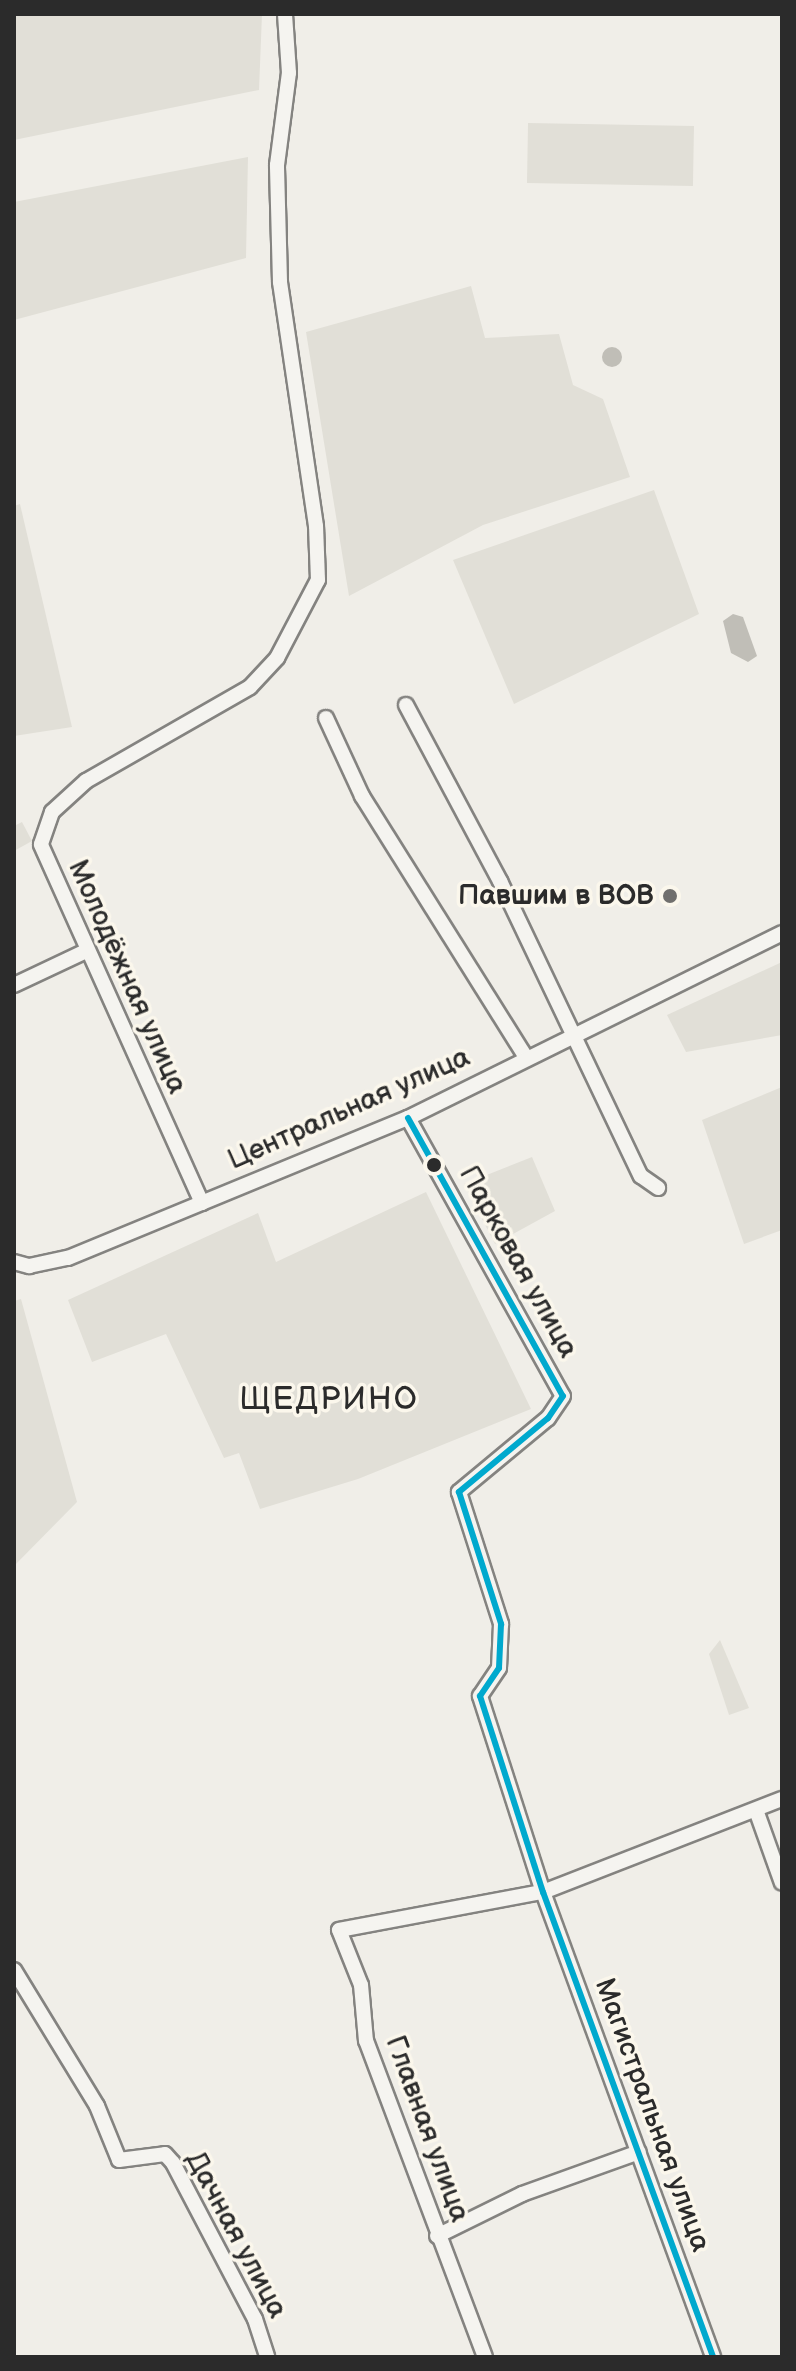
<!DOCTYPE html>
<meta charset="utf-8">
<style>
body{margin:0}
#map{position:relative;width:796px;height:2371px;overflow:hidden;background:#f0eee8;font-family:"Balsamiq Sans",sans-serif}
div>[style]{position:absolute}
.built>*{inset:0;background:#e1dfd7;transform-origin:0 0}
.water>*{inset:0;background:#c0beb7}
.round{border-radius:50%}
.roads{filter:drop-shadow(2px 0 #848380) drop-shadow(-2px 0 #848380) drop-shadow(0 2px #848380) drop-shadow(0 -2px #848380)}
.minor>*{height:14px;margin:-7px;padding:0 7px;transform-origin:7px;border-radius:7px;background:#f5f4f0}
.bus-1>*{height:6px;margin:-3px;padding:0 3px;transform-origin:3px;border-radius:3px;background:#00a9ce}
.dots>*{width:22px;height:22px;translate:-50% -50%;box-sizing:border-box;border:4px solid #fbf7ec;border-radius:50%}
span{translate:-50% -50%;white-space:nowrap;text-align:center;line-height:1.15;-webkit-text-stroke:7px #fbf7ec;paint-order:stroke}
.poi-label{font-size:28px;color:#2b2b2b;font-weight:700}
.right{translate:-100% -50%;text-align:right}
.street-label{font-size:28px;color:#2b2b2b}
.quarter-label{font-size:32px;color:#2b2b2b;letter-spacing:2px}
.frame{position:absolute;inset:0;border:16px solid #2b2b2b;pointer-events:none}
</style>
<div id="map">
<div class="built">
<div style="clip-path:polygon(14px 14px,262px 14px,259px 90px,14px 140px)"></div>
<div style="left:694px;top:126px;width:60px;height:166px;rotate:91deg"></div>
<div style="clip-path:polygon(248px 157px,246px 258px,14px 320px,14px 202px)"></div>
<div style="clip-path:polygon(471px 286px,485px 338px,559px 334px,573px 385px,603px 399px,630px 477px,483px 525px,349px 596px,306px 332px)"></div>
<div style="clip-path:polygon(654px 490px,699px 614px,514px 704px,453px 560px)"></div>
<div style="clip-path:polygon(20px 504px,72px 727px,14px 736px,14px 506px)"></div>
<div style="clip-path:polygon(22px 822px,32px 841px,14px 851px,14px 826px)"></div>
<div style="clip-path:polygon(782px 962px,782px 1035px,686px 1052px,667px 1015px)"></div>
<div style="clip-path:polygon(782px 1087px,782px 1230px,744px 1244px,702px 1120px)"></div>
<div style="clip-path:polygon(532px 1157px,555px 1211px,495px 1244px,464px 1184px)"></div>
<div style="clip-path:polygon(426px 1192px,531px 1409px,358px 1479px,260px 1509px,239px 1453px,224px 1458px,166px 1334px,92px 1362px,68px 1300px,258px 1213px,276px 1262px)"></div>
<div style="clip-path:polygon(21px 1299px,77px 1502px,14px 1566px,14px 1301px)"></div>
<div style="clip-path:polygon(720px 1640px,749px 1708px,729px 1715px,709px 1654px)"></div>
</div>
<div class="water">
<div class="round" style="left:602px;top:347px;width:20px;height:20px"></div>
<div style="clip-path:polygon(733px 614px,743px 617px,757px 656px,748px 662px,731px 653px,723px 621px)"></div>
</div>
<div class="roads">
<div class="minor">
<div style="left:406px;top:705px;width:200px;rotate:61.9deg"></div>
<div style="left:500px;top:881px;width:327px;rotate:64.5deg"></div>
<div style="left:641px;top:1176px;width:21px;rotate:35deg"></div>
<div style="left:326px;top:718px;width:86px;rotate:65.2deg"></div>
<div style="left:362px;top:796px;width:308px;rotate:57.9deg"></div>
<div style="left:14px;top:985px;width:80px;rotate:-25.3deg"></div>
<div style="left:408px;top:1118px;width:318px;rotate:60.9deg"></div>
<div style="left:563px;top:1396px;width:27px;rotate:124deg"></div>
<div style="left:548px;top:1418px;width:116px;rotate:140.3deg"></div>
<div style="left:459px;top:1492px;width:139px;rotate:72.3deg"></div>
<div style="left:501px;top:1624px;width:44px;rotate:92.6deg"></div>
<div style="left:499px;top:1668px;width:34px;rotate:124deg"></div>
<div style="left:480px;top:1696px;width:206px;rotate:72.2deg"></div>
<div style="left:543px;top:1892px;width:495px;rotate:69.9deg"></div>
<div style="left:202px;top:1203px;width:393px;rotate:-114.2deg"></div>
<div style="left:41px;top:844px;width:34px;rotate:-71deg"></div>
<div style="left:52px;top:812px;width:46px;rotate:-42.4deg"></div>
<div style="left:86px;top:781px;width:189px;rotate:-29.8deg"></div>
<div style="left:250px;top:687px;width:40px;rotate:-47deg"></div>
<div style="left:277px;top:658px;width:88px;rotate:-62.3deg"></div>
<div style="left:318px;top:580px;width:54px;rotate:-92.1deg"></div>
<div style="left:316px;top:526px;width:247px;rotate:-98.4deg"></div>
<div style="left:280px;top:282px;width:117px;rotate:-91.5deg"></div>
<div style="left:277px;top:165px;width:93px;rotate:-82.6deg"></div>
<div style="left:289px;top:73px;width:59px;rotate:-93.9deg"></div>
<div style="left:14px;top:1262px;width:16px;rotate:15deg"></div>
<div style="left:29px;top:1266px;width:40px;rotate:-12deg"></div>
<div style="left:68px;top:1258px;width:368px;rotate:-22.4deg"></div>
<div style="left:408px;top:1118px;width:417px;rotate:-26.3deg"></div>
<div style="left:756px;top:1810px;width:77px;rotate:70.4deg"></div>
<div style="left:14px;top:1970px;width:159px;rotate:58.6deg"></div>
<div style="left:97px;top:2106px;width:58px;rotate:67.8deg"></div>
<div style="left:119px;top:2160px;width:46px;rotate:-7.4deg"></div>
<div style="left:165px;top:2154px;width:12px;rotate:48deg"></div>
<div style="left:173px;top:2163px;width:176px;rotate:62.3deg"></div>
<div style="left:255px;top:2319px;width:40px;rotate:72deg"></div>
<div style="left:437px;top:2236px;width:95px;rotate:-26.3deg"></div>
<div style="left:522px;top:2194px;width:124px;rotate:-19.7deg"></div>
<div style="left:485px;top:2357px;width:338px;rotate:-110.6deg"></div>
<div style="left:366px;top:2041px;width:56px;rotate:-95.1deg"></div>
<div style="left:361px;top:1985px;width:59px;rotate:-111.8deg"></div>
<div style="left:339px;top:1930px;width:208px;rotate:-10.6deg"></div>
<div style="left:543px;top:1892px;width:256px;rotate:-21.3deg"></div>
</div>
</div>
<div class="bus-1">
<div style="left:408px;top:1118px;width:318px;rotate:60.9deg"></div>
<div style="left:563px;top:1396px;width:27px;rotate:124deg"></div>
<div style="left:548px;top:1418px;width:116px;rotate:140.3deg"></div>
<div style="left:459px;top:1492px;width:139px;rotate:72.3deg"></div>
<div style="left:501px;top:1624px;width:44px;rotate:92.6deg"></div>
<div style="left:499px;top:1668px;width:34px;rotate:124deg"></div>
<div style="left:480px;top:1696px;width:206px;rotate:72.2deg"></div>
<div style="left:543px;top:1892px;width:495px;rotate:69.9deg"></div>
</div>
<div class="dots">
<div style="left:670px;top:896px;background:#706f6d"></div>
<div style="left:434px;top:1165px;background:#2b2b2b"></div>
</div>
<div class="poi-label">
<span class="right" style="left:654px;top:896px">Павшим в ВОВ</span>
</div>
<div class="street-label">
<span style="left:127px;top:977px;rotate:66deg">Молодёжная улица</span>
<span style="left:349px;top:1109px;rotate:-24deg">Центральная улица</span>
<span style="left:518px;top:1262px;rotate:61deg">Парковая улица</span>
<span style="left:652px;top:2115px;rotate:70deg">Магистральная улица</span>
<span style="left:427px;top:2129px;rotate:70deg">Главная улица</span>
<span style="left:236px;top:2235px;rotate:62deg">Дачная улица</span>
</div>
<div class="quarter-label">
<span style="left:329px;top:1400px">ЩЕДРИНО</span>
</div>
<div class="frame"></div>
</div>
